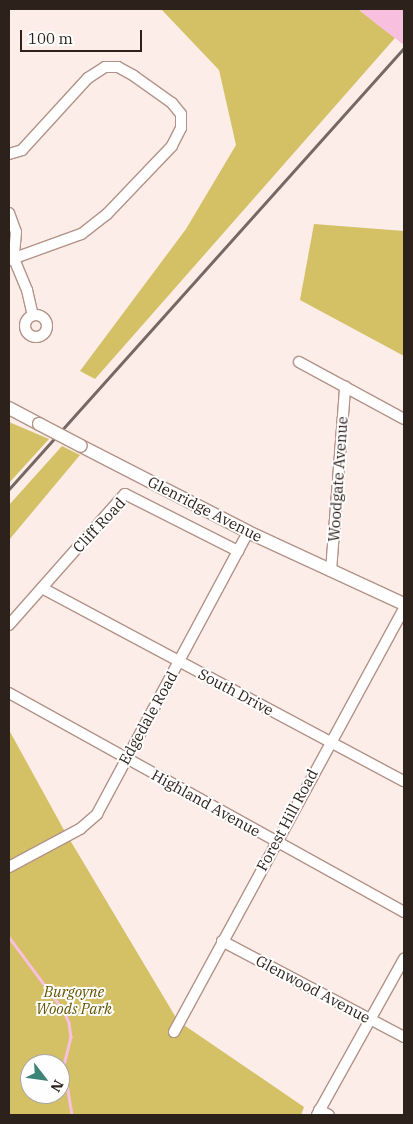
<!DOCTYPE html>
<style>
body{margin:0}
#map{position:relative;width:413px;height:1124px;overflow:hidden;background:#fcede8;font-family:"IBM Plex Serif",serif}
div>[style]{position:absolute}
.green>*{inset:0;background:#d4c165}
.water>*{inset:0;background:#f8c0de}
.stream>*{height:2.5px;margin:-1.25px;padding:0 1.25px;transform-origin:1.25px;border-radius:1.25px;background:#f8c0de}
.roads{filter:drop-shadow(1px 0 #b39387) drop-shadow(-1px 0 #b39387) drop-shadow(0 1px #b39387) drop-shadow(0 -1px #b39387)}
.minor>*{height:10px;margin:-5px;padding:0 5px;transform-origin:5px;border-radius:5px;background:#fff}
.minor>.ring{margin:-5px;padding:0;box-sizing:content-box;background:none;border:10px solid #fff;border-radius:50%}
.major>*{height:12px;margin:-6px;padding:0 6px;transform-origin:6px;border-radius:6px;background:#fff}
.rail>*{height:2.5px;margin:-1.25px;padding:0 1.25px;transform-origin:1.25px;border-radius:1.25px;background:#766964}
.bridges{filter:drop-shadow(1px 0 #b39387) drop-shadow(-1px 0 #b39387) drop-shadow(0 1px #b39387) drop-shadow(0 -1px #b39387)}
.major-bridge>*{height:12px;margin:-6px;padding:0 6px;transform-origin:6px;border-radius:6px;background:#fff}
span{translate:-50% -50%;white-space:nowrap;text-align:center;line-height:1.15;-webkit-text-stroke:4px #fefefe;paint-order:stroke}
.street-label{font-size:15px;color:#2d211c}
.park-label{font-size:15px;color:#625400;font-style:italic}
.frame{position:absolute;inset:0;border:10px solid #2d211c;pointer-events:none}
.north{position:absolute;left:20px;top:1054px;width:50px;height:50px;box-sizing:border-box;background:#fefefe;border:1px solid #aaa6a4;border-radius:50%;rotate:120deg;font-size:14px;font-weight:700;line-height:20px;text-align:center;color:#2d211c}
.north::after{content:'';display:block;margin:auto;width:18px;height:22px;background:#3e8378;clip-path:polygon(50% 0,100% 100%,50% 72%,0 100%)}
.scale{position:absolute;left:20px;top:30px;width:122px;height:22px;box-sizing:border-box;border:2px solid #2d211c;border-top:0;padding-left:6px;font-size:15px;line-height:18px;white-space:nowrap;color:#2d211c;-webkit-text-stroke:4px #fefefe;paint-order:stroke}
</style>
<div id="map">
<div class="green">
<div style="clip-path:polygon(161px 9px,358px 9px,395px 38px,95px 379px,80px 371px,186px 229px,236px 145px,219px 70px)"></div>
<div style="clip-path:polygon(314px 224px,404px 231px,404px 356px,300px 300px)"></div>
<div style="clip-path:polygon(9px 422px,49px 439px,9px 483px)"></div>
<div style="clip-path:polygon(62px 446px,80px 455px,9px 540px,9px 505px)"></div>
<div style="clip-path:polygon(evenodd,9px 730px,64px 830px,178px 1021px,304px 1107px,301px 1115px,9px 1115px,9px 730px,30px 1064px,60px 1064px,60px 1094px,30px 1094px,30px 1064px)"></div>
</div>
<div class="water">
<div style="clip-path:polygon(358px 9px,404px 9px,404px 45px,379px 26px)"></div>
</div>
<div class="stream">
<div style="left:9px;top:937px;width:92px;rotate:53.4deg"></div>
<div style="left:64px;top:1011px;width:13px;rotate:67deg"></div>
<div style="left:69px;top:1023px;width:14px;rotate:82deg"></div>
<div style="left:71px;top:1037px;width:30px;rotate:104deg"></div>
<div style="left:64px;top:1066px;width:50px;rotate:80.7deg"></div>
</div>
<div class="roads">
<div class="minor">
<div style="left:9px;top:154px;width:14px;rotate:-17deg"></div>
<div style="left:22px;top:150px;width:98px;rotate:-47.5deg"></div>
<div style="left:88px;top:78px;width:20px;rotate:-33deg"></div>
<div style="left:105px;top:67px;width:13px"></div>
<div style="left:118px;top:67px;width:18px;rotate:29deg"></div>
<div style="left:134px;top:76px;width:47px;rotate:35.4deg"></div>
<div style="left:172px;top:103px;width:14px;rotate:51deg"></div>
<div style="left:181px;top:114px;width:14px;rotate:90deg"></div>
<div style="left:181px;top:128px;width:20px;rotate:117deg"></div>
<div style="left:172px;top:146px;width:94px;rotate:133.7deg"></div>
<div style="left:107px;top:214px;width:33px;rotate:142deg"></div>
<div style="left:81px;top:234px;width:77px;rotate:160.1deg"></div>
<div style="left:9px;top:213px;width:20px;rotate:70deg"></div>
<div style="left:16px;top:232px;width:25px;rotate:95deg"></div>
<div style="left:9px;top:247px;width:47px;rotate:67.3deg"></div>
<div style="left:27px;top:290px;width:26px;rotate:77deg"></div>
<div class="ring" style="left:25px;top:315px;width:12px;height:12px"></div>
<div style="left:299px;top:362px;width:119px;rotate:28.5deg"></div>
<div style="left:331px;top:571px;width:185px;rotate:-85.6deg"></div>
<div style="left:42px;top:588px;width:410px;rotate:28.1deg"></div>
<div style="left:9px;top:625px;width:175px;rotate:-48.5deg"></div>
<div style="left:125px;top:494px;width:127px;rotate:26.8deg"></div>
<div style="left:9px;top:693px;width:452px;rotate:29deg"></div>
<div style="left:9px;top:867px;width:81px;rotate:-28.2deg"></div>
<div style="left:80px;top:829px;width:23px;rotate:-41deg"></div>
<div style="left:97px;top:814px;width:320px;rotate:-61.8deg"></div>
<div style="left:222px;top:941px;width:206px;rotate:27.8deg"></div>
<div style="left:174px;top:1032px;width:481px;rotate:-61.5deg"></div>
<div style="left:319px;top:1110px;width:11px;rotate:27deg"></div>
<div style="left:317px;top:1115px;width:179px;rotate:-60.9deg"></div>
</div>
<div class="major">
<div style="left:9px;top:408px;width:34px;rotate:28deg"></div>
<div style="left:81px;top:446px;width:188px;rotate:27.2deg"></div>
<div style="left:248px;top:532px;width:172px;rotate:24.8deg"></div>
</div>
</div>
<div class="rail">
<div style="left:9px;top:489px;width:592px;rotate:-48.15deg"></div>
</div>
<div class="bridges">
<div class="major-bridge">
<div style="left:39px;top:424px;width:47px;rotate:27.6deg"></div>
</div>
</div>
<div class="street-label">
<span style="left:338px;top:479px;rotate:-86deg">Woodgate Avenue</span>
<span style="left:205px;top:509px;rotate:27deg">Glenridge Avenue</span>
<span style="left:99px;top:525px;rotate:-47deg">Cliff Road</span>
<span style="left:236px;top:692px;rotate:28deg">South Drive</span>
<span style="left:148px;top:718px;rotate:-61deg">Edgedale Road</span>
<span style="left:206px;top:803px;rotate:29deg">Highland Avenue</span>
<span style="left:287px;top:820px;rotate:-62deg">Forest Hill Road</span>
<span style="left:313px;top:989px;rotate:28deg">Glenwood Avenue</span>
</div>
<div class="park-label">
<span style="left:74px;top:1000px">Burgoyne<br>Woods Park</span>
</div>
<div class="frame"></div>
<div class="north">N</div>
<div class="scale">100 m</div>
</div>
